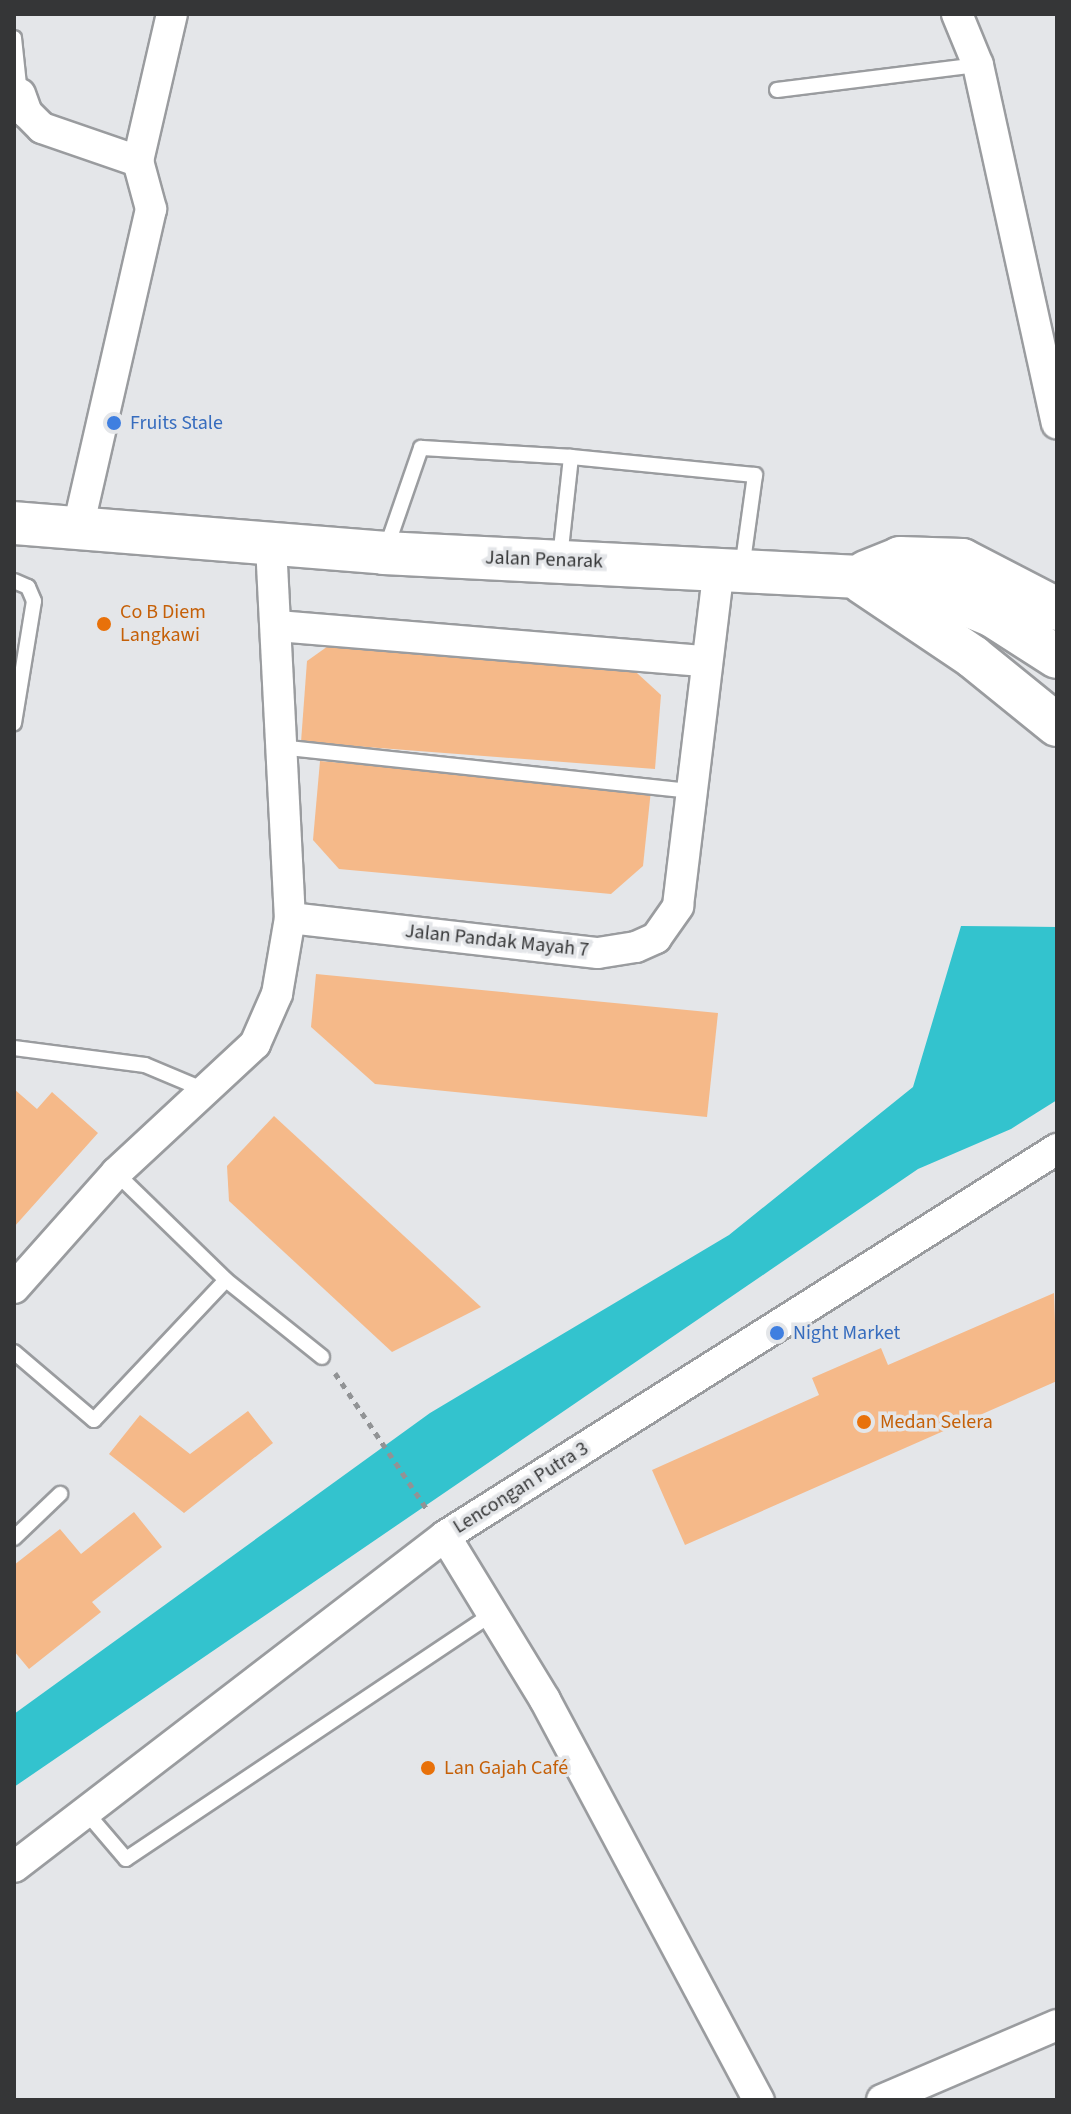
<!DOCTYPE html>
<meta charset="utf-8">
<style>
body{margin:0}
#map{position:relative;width:1071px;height:2114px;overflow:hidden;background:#e4e6e9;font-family:"Source Sans 3",sans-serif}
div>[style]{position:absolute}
.water>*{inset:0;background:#33c3ce}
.building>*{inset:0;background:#f5b989}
.path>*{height:5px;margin-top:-2.5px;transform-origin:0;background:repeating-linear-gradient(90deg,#919395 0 6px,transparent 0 12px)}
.roads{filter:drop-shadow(2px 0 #9a9c9f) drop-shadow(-2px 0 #9a9c9f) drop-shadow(0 2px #9a9c9f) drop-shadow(0 -2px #9a9c9f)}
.lane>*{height:14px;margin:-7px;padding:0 7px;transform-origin:7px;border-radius:7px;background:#fff}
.street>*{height:30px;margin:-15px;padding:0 15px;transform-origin:15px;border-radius:15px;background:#fff}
.secondary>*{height:42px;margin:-21px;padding:0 21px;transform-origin:21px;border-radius:21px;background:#fff}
.dots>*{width:22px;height:22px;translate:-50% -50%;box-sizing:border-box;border:4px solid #e4e6e9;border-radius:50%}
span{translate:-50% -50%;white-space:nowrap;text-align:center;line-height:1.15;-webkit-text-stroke:7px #e4e6e9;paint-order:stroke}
.shop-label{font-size:20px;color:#366cbe}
.left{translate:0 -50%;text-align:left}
.street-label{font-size:20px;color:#353637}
.food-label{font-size:20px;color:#c56008}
.frame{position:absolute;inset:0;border:16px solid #353637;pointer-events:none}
</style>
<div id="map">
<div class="water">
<div style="clip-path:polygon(961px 926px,1057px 927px,1057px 1100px,1011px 1129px,918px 1169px,14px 1787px,14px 1714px,430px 1413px,729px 1235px,913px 1087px)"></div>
</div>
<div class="building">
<div style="clip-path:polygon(338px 639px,626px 663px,661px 695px,655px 769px,301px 742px,307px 661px)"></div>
<div style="clip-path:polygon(320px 761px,651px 790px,643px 866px,611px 894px,339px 869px,313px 840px)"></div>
<div style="clip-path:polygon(316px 974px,718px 1013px,707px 1117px,375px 1084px,311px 1027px)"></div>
<div style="clip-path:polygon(14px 1089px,37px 1109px,52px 1092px,98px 1133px,14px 1227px)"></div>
<div style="clip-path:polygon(274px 1116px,481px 1307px,392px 1352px,229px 1201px,227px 1166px)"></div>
<div style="clip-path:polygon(1054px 1293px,1057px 1381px,685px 1545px,652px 1470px,819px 1395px,812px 1378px,881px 1348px,888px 1365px)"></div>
<div style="clip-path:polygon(248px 1411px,273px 1443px,184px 1513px,109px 1454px,140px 1415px,190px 1454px)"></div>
<div style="clip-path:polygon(134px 1512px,162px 1547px,92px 1602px,101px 1612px,29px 1669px,14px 1651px,14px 1565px,60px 1529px,81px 1554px)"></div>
</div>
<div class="path">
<div style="left:335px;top:1373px;width:166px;rotate:56deg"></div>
</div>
<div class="roads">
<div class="lane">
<div style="left:14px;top:38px;width:56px;rotate:83.9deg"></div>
<div style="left:777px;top:90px;width:203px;rotate:-7.1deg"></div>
<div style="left:571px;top:457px;width:185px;rotate:5.6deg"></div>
<div style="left:755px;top:475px;width:95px;rotate:97.9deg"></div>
<div style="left:386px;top:549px;width:107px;rotate:-70.9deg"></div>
<div style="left:421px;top:448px;width:150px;rotate:3.4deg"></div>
<div style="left:571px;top:457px;width:103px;rotate:96.2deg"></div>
<div style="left:14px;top:581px;width:15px;rotate:23deg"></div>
<div style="left:28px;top:587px;width:15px;rotate:67deg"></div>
<div style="left:34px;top:601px;width:124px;rotate:99.3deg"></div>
<div style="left:279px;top:747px;width:415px;rotate:6.1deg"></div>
<div style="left:14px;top:1048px;width:132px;rotate:7.4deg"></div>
<div style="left:145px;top:1065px;width:62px;rotate:22.8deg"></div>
<div style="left:116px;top:1173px;width:153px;rotate:44.2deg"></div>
<div style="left:226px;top:1280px;width:123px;rotate:38.7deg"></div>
<div style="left:14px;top:1352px;width:105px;rotate:40.4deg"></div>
<div style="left:94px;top:1420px;width:192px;rotate:-46.7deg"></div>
<div style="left:14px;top:1538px;width:64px;rotate:-43.7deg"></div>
<div style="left:85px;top:1811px;width:63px;rotate:49.5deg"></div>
<div style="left:126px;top:1859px;width:440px;rotate:-33.8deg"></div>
</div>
<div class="street">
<div style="left:957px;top:14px;width:55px;rotate:67.6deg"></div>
<div style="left:978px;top:65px;width:367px;rotate:77.6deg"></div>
<div style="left:20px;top:94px;width:20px;rotate:70deg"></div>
<div style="left:27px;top:113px;width:21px;rotate:45deg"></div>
<div style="left:42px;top:128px;width:102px;rotate:19deg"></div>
<div style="left:138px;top:161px;width:50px;rotate:74.8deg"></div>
<div style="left:151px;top:209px;width:327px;rotate:102.9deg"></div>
<div style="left:138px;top:161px;width:151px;rotate:-77deg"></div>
<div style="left:271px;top:545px;width:373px;rotate:87.1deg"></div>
<div style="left:277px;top:626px;width:430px;rotate:4.7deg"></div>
<div style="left:14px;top:1288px;width:154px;rotate:-48.4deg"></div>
<div style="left:116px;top:1173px;width:190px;rotate:-42.9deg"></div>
<div style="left:255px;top:1044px;width:55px;rotate:-66.3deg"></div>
<div style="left:277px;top:994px;width:77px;rotate:-80.3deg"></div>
<div style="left:290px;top:918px;width:310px;rotate:6.5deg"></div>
<div style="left:598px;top:953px;width:38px;rotate:-9deg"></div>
<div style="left:636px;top:947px;width:22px;rotate:-24deg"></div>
<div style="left:656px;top:938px;width:39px;rotate:-55deg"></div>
<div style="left:678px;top:906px;width:341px;rotate:-83.1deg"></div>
<div style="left:445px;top:1536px;width:192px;rotate:58.6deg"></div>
<div style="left:545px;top:1700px;width:454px;rotate:61.9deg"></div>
<div style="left:14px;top:1867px;width:543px;rotate:-37.52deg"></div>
<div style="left:445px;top:1536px;width:724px;rotate:-32.31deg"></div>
<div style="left:882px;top:2100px;width:190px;rotate:-23.2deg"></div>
</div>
<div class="secondary">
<div style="left:14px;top:523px;width:371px;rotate:4.6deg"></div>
<div style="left:384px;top:553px;width:471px;rotate:2.9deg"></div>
<div style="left:854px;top:577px;width:80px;rotate:10deg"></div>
<div style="left:933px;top:591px;width:65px;rotate:22.6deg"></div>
<div style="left:993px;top:616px;width:76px;rotate:32.6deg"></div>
<div style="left:866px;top:572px;width:37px;rotate:-22deg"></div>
<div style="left:900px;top:558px;width:62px;rotate:1.8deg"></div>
<div style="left:962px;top:560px;width:107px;rotate:27.3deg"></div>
<div style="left:862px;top:582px;width:134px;rotate:34deg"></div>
<div style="left:973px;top:657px;width:108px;rotate:39deg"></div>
</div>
</div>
<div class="dots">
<div style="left:114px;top:423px;background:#3f7fe0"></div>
<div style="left:104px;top:624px;background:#e8710a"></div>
<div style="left:777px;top:1333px;background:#3f7fe0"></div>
<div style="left:864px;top:1422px;background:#e8710a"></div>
<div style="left:428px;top:1768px;background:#e8710a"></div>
</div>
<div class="shop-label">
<span class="left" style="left:130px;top:423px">Fruits Stale</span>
<span class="left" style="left:793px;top:1333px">Night Market</span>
</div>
<div class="street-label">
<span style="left:544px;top:560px;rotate:2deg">Jalan Penarak</span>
<span style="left:497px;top:941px;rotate:6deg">Jalan Pandak Mayah 7</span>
<span style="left:521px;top:1488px;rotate:-32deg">Lencongan Putra 3</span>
</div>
<div class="food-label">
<span class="left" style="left:120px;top:624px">Co B Diem<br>Langkawi</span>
<span class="left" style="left:880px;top:1422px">Medan Selera</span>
<span class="left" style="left:444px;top:1768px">Lan Gajah Café</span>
</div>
<div class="frame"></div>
</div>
